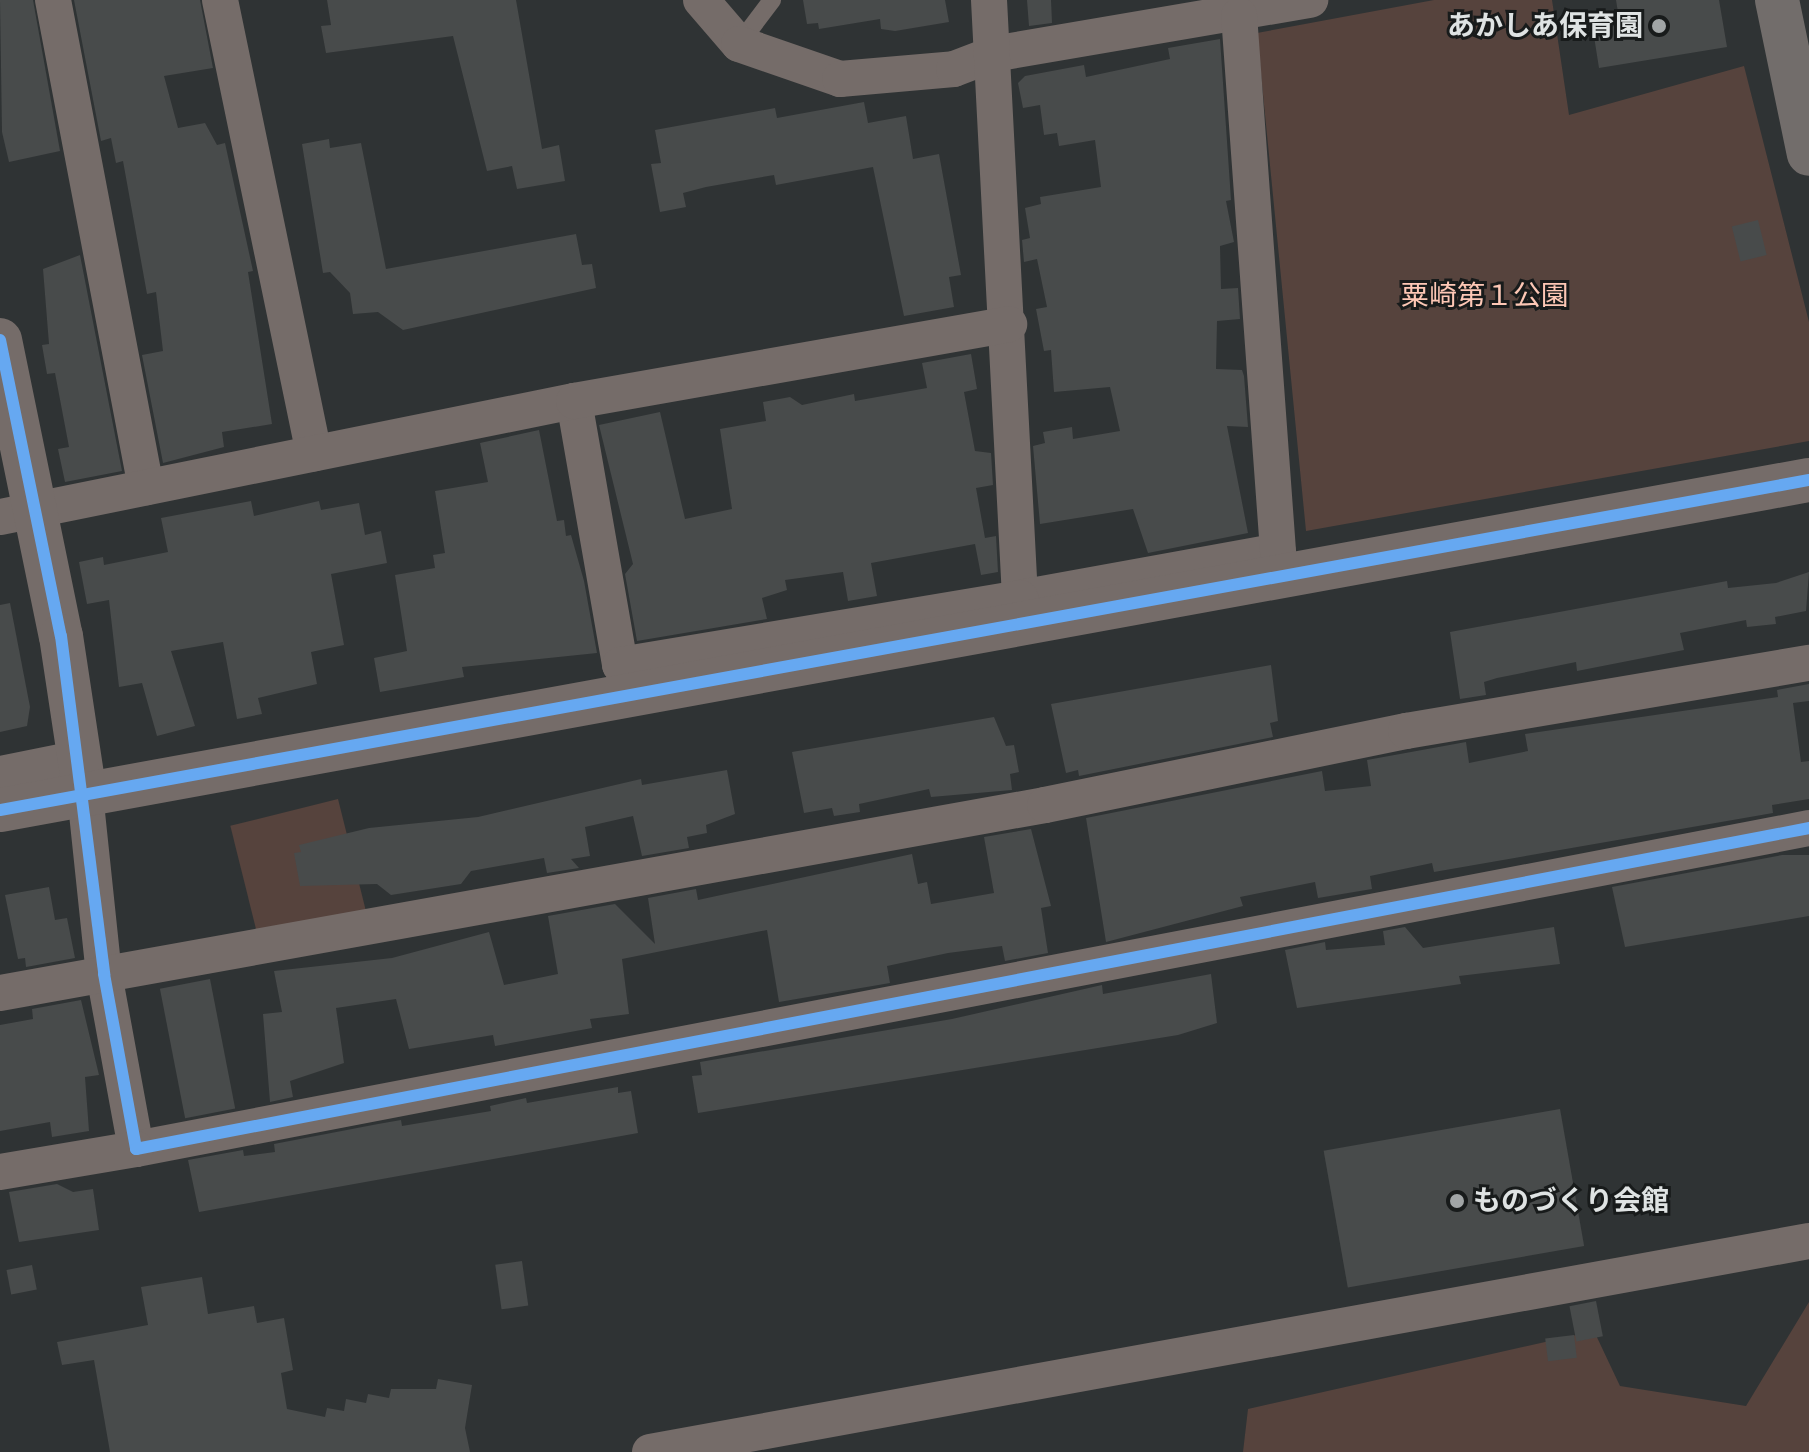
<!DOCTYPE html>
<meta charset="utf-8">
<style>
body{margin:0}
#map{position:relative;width:1809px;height:1452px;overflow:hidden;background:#2f3334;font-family:"Nunito Sans","Noto Sans JP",sans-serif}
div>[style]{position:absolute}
.green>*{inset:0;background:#56433d;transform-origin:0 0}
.building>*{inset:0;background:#484b4b;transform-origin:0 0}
.service>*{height:18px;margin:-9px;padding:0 9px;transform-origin:9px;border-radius:9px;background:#756c69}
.minor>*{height:36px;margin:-18px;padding:0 18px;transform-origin:18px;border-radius:18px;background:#756c69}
.tertiary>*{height:44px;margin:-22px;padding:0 22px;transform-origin:22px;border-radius:22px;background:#756c69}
.primary>*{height:44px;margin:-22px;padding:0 22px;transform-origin:22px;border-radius:22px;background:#726d6b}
.cycleway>*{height:12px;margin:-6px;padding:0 6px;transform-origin:6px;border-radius:6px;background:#66a8f1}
.dots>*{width:22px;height:22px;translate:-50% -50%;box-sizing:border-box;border:4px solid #181b1b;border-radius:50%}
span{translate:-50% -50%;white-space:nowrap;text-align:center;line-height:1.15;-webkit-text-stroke:6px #181b1b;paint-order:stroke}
.poi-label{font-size:28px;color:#dfe3e3;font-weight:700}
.right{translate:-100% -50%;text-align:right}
.left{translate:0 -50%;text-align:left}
.park-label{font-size:28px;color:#fdc7b5}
</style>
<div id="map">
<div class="green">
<div style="clip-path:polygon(1434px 0,1552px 0,1569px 115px,1744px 66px,1809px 322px,1809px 441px,1306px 531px,1257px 33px)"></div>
<div style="left:338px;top:799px;width:115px;height:111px;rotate:76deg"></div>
<div style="clip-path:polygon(1809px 1302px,1809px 1452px,1243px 1452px,1248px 1409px,1594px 1331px,1620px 1386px,1746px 1406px)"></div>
</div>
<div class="building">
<div style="clip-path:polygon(0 0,33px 0,60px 151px,9px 162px,2px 132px)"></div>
<div style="clip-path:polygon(74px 0,200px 0,213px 68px,164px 76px,178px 128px,205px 123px,217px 145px,225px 143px,253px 271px,248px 272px,272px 424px,222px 432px,224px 447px,163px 463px,142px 355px,163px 351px,156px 292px,147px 294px,123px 161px,116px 163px,111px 138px,101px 141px)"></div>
<div style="clip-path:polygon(327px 0,516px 0,542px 149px,559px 145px,565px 181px,517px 189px,512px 166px,487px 171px,453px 36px,326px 53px,321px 26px,331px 25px)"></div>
<div style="clip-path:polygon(803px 0,945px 0,949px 22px,895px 31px,881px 29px,880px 19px,819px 29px,818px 23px,807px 24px)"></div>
<div style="clip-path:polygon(1027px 0,1051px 0,1052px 23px,1029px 26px)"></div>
<div style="clip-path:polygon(1616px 0,1719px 0,1727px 47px,1599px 68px,1593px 30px,1620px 25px)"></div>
<div style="clip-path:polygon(1220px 39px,1231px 200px,1226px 201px,1234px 242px,1220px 246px,1221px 289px,1238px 288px,1240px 319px,1217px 321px,1216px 369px,1242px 370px,1244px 376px,1248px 427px,1227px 426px,1248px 533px,1148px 553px,1133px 509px,1040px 524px,1033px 446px,1045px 443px,1043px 432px,1072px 427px,1073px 439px,1120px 431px,1110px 387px,1054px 392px,1051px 350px,1044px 351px,1036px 309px,1047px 307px,1037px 259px,1024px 262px,1022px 240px,1030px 238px,1025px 208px,1041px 204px,1040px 197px,1101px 187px,1095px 140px,1059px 146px,1057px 133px,1044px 135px,1040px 105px,1023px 108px,1018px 83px,1025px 76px,1084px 65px,1086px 77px,1170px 59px,1168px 48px)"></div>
<div style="clip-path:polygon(864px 102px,868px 123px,906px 116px,913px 159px,939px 154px,961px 275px,949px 277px,954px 307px,904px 316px,873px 167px,776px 185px,774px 175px,706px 187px,683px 193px,686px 207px,660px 212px,651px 164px,661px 163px,655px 130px,775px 108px,777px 118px)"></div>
<div style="clip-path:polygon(329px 139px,330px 148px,361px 143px,386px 269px,576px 234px,582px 265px,592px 264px,596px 288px,403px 330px,378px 312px,353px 314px,350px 293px,330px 272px,323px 273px,302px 144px)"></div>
<div style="left:1758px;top:220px;width:36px;height:27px;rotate:76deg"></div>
<div style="clip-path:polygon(80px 255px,122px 471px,65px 482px,58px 449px,69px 447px,55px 373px,47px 374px,42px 345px,49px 344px,43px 269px)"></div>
<div style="clip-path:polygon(971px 354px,977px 389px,964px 392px,975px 451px,991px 453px,993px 485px,976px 488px,985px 538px,996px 536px,998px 572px,981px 575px,975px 544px,871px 563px,877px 596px,848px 601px,843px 572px,785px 580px,787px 590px,762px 598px,767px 619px,637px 641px,625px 574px,633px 564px,599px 425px,660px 412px,685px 519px,732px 509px,720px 429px,766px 421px,763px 402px,790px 397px,802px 405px,854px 394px,855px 401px,927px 388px,922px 363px)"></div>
<div style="clip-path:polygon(539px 430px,557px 521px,564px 520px,566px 536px,571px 535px,584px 581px,597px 653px,462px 667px,464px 677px,380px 692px,374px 658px,407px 651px,395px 575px,435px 568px,433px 555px,445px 553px,435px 491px,488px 482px,480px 443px)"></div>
<div style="clip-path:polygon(251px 501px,254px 516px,319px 501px,321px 510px,359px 503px,365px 535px,381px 531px,387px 563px,331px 574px,344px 645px,311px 652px,317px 684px,258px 698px,262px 714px,237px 719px,223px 642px,171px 651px,195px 726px,157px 736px,142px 683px,119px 687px,109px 600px,87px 604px,79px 562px,103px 557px,104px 565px,168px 552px,161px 518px)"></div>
<div style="clip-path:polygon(1809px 572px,1806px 611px,1775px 617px,1776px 624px,1747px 627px,1746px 620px,1680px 633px,1684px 650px,1577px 671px,1576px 662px,1497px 678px,1484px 682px,1486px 695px,1460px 699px,1450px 632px,1727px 581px,1728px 588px,1776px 583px)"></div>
<div style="clip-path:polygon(10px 603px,30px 707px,27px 726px,0 732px,0 605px)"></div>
<div style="clip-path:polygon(1271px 665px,1278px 721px,1270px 723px,1273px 737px,1079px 776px,1078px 770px,1066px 773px,1051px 704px)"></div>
<div style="clip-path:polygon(1809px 684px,1809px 701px,1793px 703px,1801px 762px,1809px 761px,1809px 799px,1772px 805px,1773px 813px,1434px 872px,1432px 863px,1370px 876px,1372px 889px,1318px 898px,1315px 882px,1240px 897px,1243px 906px,1106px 942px,1086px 818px,1322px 771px,1325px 791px,1371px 786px,1367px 760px,1466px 742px,1469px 763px,1528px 751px,1525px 734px,1778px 697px,1777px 690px)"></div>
<div style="clip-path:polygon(994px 717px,1006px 746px,1014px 745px,1019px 772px,1010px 774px,1012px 790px,931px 797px,929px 789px,859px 804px,860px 812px,834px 816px,832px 808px,804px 813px,792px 752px)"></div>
<div style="clip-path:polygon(727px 770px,735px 814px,706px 825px,707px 833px,687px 837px,689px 848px,642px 856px,633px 816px,585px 827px,590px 856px,571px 859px,579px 868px,547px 873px,544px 858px,471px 871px,461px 884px,391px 895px,377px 884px,300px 886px,294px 853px,301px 852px,299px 845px,369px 828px,478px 817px,641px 779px,642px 785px)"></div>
<div style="clip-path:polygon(1031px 829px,1051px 906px,1041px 908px,1048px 953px,1005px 961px,1002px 946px,948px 953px,887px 966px,890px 983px,779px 1002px,767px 930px,622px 959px,629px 1014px,590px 1019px,592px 1028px,495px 1046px,493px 1035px,409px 1049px,396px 999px,336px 1008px,344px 1063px,290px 1081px,293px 1097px,270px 1102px,263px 1014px,282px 1012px,274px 971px,392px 958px,489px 932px,504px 985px,558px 974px,548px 916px,615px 904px,655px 944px,648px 898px,696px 889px,698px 900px,912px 854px,918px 884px,927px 882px,931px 904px,994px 893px,984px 837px)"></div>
<div style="clip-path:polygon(1782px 855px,1809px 855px,1809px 916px,1625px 947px,1612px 887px)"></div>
<div style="clip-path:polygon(49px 887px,55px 920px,67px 918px,75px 958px,26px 967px,25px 958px,18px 959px,5px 895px)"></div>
<div style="clip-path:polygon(1405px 927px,1423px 948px,1554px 927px,1560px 964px,1459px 976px,1461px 984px,1297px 1008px,1285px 950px,1325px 942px,1326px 950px,1385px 945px,1383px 931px)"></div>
<div style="clip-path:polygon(1211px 974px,1217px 1023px,1178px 1035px,698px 1113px,692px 1076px,702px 1075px,700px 1062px,952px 1019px,1102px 985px,1103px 994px)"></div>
<div style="left:210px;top:979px;width:132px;height:51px;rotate:79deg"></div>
<div style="clip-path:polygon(81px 1000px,99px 1075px,85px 1077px,89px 1131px,52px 1137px,50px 1122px,0 1131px,0 1025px,33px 1019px,32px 1009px)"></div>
<div style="clip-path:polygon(618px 1087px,618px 1093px,631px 1091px,638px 1133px,199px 1212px,188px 1160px,243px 1150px,244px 1156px,275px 1152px,274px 1144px,378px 1124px,401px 1120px,402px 1126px,491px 1111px,490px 1106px,526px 1098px,527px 1103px)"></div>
<div style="left:1560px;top:1109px;width:139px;height:240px;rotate:80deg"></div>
<div style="clip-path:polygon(57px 1184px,73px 1192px,93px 1189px,99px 1230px,19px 1242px,9px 1192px)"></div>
<div style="left:522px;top:1261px;width:45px;height:27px;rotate:82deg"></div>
<div style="left:32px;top:1265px;width:25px;height:26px;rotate:79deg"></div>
<div style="clip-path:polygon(202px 1277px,208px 1314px,254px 1306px,257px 1323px,284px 1318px,293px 1370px,281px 1373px,287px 1409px,325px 1417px,327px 1408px,344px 1411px,346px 1399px,366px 1403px,368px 1394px,389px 1398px,391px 1389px,436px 1389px,438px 1379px,472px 1385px,465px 1428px,470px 1452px,110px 1452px,94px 1360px,62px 1365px,57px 1342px,148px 1325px,141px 1287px)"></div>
<div style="left:1596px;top:1301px;width:36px;height:27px;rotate:79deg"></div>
<div style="left:1574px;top:1335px;width:23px;height:29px;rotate:83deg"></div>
</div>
<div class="service">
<div style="left:739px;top:44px;width:55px;rotate:-53.1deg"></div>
</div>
<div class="minor">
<div style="left:53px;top:0;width:496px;rotate:79.2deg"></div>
<div style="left:220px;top:0;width:463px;rotate:78.3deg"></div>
<div style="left:701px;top:0;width:58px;rotate:49.2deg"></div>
<div style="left:739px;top:44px;width:107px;rotate:19.1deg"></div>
<div style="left:840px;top:79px;width:114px;rotate:-5deg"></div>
<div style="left:954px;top:69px;width:42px;rotate:-21deg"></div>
<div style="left:993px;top:54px;width:322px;rotate:-9.7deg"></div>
<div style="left:989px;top:0;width:599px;rotate:87.03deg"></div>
<div style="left:1020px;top:598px;width:262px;rotate:-10.3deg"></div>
<div style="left:1278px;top:551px;width:537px;rotate:-94.16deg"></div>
<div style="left:574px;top:401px;width:268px;rotate:80.1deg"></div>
<div style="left:620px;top:665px;width:406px;rotate:-9.5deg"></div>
<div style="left:0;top:517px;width:586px;rotate:-11.43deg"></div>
<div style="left:574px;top:401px;width:442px;rotate:-10deg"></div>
<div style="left:0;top:774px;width:82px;rotate:-11.3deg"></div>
<div style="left:85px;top:794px;width:181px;rotate:84deg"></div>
<div style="left:104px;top:974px;width:178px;rotate:79.6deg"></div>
<div style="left:136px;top:1149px;width:1704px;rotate:-10.86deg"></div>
<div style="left:0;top:993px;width:1062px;rotate:-10.2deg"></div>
<div style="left:1045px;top:805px;width:369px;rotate:-11.6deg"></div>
<div style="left:1406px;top:731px;width:409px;rotate:-9.6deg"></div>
<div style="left:0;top:1172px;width:138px;rotate:-9.6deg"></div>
<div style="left:650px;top:1452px;width:1178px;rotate:-10.32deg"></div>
</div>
<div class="tertiary">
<div style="left:0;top:340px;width:302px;rotate:78.4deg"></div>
<div style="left:61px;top:636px;width:160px;rotate:81.4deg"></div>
<div style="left:0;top:810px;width:1839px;rotate:-10.34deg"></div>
</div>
<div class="primary">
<div style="left:1777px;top:0;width:157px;rotate:78.3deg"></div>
</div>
<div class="cycleway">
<div style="left:0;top:340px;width:302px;rotate:78.4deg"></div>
<div style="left:61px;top:636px;width:341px;rotate:82.7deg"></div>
<div style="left:104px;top:974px;width:178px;rotate:79.6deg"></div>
<div style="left:136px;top:1149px;width:1704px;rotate:-10.86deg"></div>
<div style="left:0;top:810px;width:1839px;rotate:-10.34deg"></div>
</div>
<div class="dots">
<div style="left:1659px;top:26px;background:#a1a5a6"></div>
<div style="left:1457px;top:1201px;background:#a1a5a6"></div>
</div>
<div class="poi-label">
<span class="right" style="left:1643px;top:26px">あかしあ保育園</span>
<span class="left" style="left:1473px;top:1201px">ものづくり会館</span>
</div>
<div class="park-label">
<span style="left:1485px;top:296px">粟崎第１公園</span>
</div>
</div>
